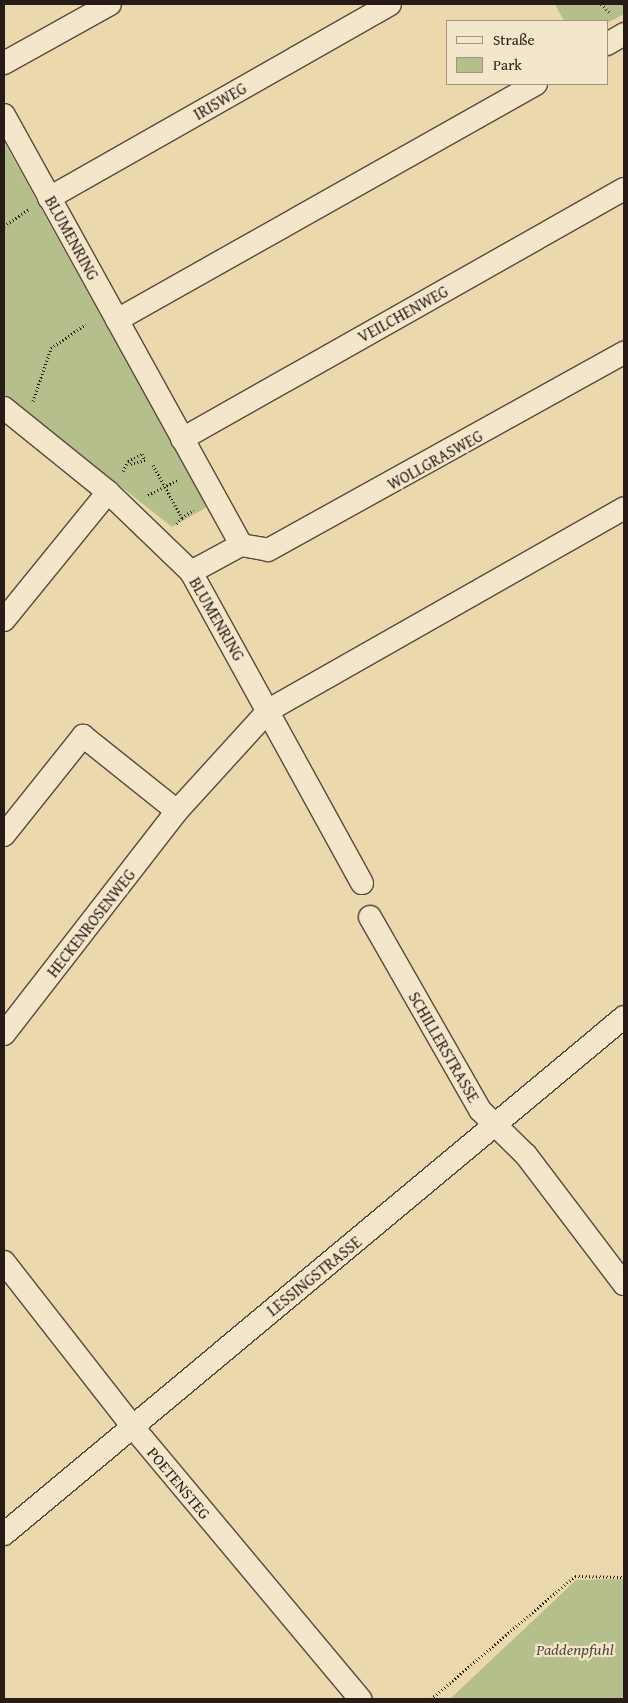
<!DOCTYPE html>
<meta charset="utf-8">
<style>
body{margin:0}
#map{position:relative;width:628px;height:1703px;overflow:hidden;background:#ecd8ad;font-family:"Gentium Book Plus",serif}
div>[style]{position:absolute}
.green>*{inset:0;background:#b5bf8c}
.path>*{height:3px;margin-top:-1.5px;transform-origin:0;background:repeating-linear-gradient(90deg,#271b17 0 1px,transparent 0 3.5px)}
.roads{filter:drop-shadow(1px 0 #584a3c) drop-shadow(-1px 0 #584a3c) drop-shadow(0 1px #584a3c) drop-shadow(0 -1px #584a3c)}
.street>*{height:22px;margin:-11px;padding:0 11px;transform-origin:11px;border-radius:11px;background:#f3e6ca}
span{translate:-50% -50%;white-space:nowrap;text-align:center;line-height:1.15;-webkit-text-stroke:4.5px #f3e6ca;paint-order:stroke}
.street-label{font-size:16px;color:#271b17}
.park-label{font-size:16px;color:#524c3a;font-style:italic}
.frame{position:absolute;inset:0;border:5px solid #271b17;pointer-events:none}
.legend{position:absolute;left:446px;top:20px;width:162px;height:65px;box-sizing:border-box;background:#f3e6ca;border:1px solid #a19582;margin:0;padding:6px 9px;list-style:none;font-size:15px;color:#271b17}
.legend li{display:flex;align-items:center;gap:10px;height:25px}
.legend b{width:25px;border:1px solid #a19582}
</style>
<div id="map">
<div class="green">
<div style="clip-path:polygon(555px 4px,624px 4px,624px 14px,607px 23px,564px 21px)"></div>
<div style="clip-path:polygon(4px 142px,207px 507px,172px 527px,4px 394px)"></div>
<div style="clip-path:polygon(624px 1579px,624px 1699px,450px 1699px,576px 1580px)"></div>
</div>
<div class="path">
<div style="left:601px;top:4px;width:14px;rotate:45deg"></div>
<div style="left:4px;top:226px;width:30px;rotate:-34deg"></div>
<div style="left:33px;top:401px;width:56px;rotate:-71.2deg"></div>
<div style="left:51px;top:348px;width:42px;rotate:-34.4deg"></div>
<div style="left:153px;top:465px;width:60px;rotate:61.3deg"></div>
<div style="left:182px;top:518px;width:10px;rotate:135deg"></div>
<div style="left:123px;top:471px;width:11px;rotate:-63deg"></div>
<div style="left:128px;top:461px;width:16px;rotate:-27deg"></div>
<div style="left:142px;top:454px;width:7px;rotate:63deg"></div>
<div style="left:145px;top:460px;width:16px;rotate:165deg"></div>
<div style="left:148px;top:495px;width:34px;rotate:-27deg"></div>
<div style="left:182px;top:518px;width:14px;rotate:-36deg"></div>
<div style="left:431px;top:1699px;width:189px;rotate:-40.5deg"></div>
<div style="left:575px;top:1576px;width:49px;rotate:1.2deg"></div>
</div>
<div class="roads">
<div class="street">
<div style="left:607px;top:44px;width:20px;rotate:-30deg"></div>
<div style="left:4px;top:63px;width:121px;rotate:-29.1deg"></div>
<div style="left:4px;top:115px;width:491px;rotate:61.1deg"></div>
<div style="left:49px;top:198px;width:392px;rotate:-29.6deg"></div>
<div style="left:117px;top:320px;width:481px;rotate:-29.4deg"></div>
<div style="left:4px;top:408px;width:134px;rotate:38.9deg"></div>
<div style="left:108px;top:492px;width:115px;rotate:43.9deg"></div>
<div style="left:191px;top:572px;width:355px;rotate:61.2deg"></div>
<div style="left:182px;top:439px;width:508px;rotate:-29.49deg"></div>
<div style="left:241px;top:545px;width:27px;rotate:10deg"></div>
<div style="left:268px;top:550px;width:407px;rotate:-29deg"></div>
<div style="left:191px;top:572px;width:57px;rotate:-28.4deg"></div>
<div style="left:4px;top:620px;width:165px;rotate:-50.9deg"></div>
<div style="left:4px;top:835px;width:127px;rotate:-51.4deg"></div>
<div style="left:83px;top:736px;width:120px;rotate:38.6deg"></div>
<div style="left:370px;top:917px;width:222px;rotate:60.3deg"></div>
<div style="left:480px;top:1110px;width:64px;rotate:44.4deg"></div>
<div style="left:526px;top:1155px;width:162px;rotate:52.8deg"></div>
<div style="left:4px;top:1034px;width:282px;rotate:-52.2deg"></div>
<div style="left:177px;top:811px;width:137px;rotate:-47.7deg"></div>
<div style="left:269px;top:710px;width:408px;rotate:-29.6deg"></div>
<div style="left:4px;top:1262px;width:208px;rotate:52deg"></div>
<div style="left:132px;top:1426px;width:356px;rotate:50.1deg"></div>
<div style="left:4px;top:1534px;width:807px;rotate:-39.82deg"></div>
</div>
</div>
<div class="street-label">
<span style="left:220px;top:101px;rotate:-30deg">IRISWEG</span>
<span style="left:72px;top:238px;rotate:61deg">BLUMENRING</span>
<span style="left:403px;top:314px;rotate:-29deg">VEILCHENWEG</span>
<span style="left:435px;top:460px;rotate:-29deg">WOLLGRASWEG</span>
<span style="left:217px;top:619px;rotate:60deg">BLUMENRING</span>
<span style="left:91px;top:923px;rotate:-52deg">HECKENROSENWEG</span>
<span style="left:444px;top:1047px;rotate:60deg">SCHILLERSTRASSE</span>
<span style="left:314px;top:1276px;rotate:-39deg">LESSINGSTRASSE</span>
<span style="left:179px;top:1483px;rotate:50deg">POETENSTEG</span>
</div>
<div class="park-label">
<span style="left:575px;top:1649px">Paddenpfuhl</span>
</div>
<div class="frame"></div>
<ul class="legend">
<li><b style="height:6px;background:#f3e6ca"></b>Straße</li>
<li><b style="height:14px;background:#b5bf8c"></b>Park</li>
</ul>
</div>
